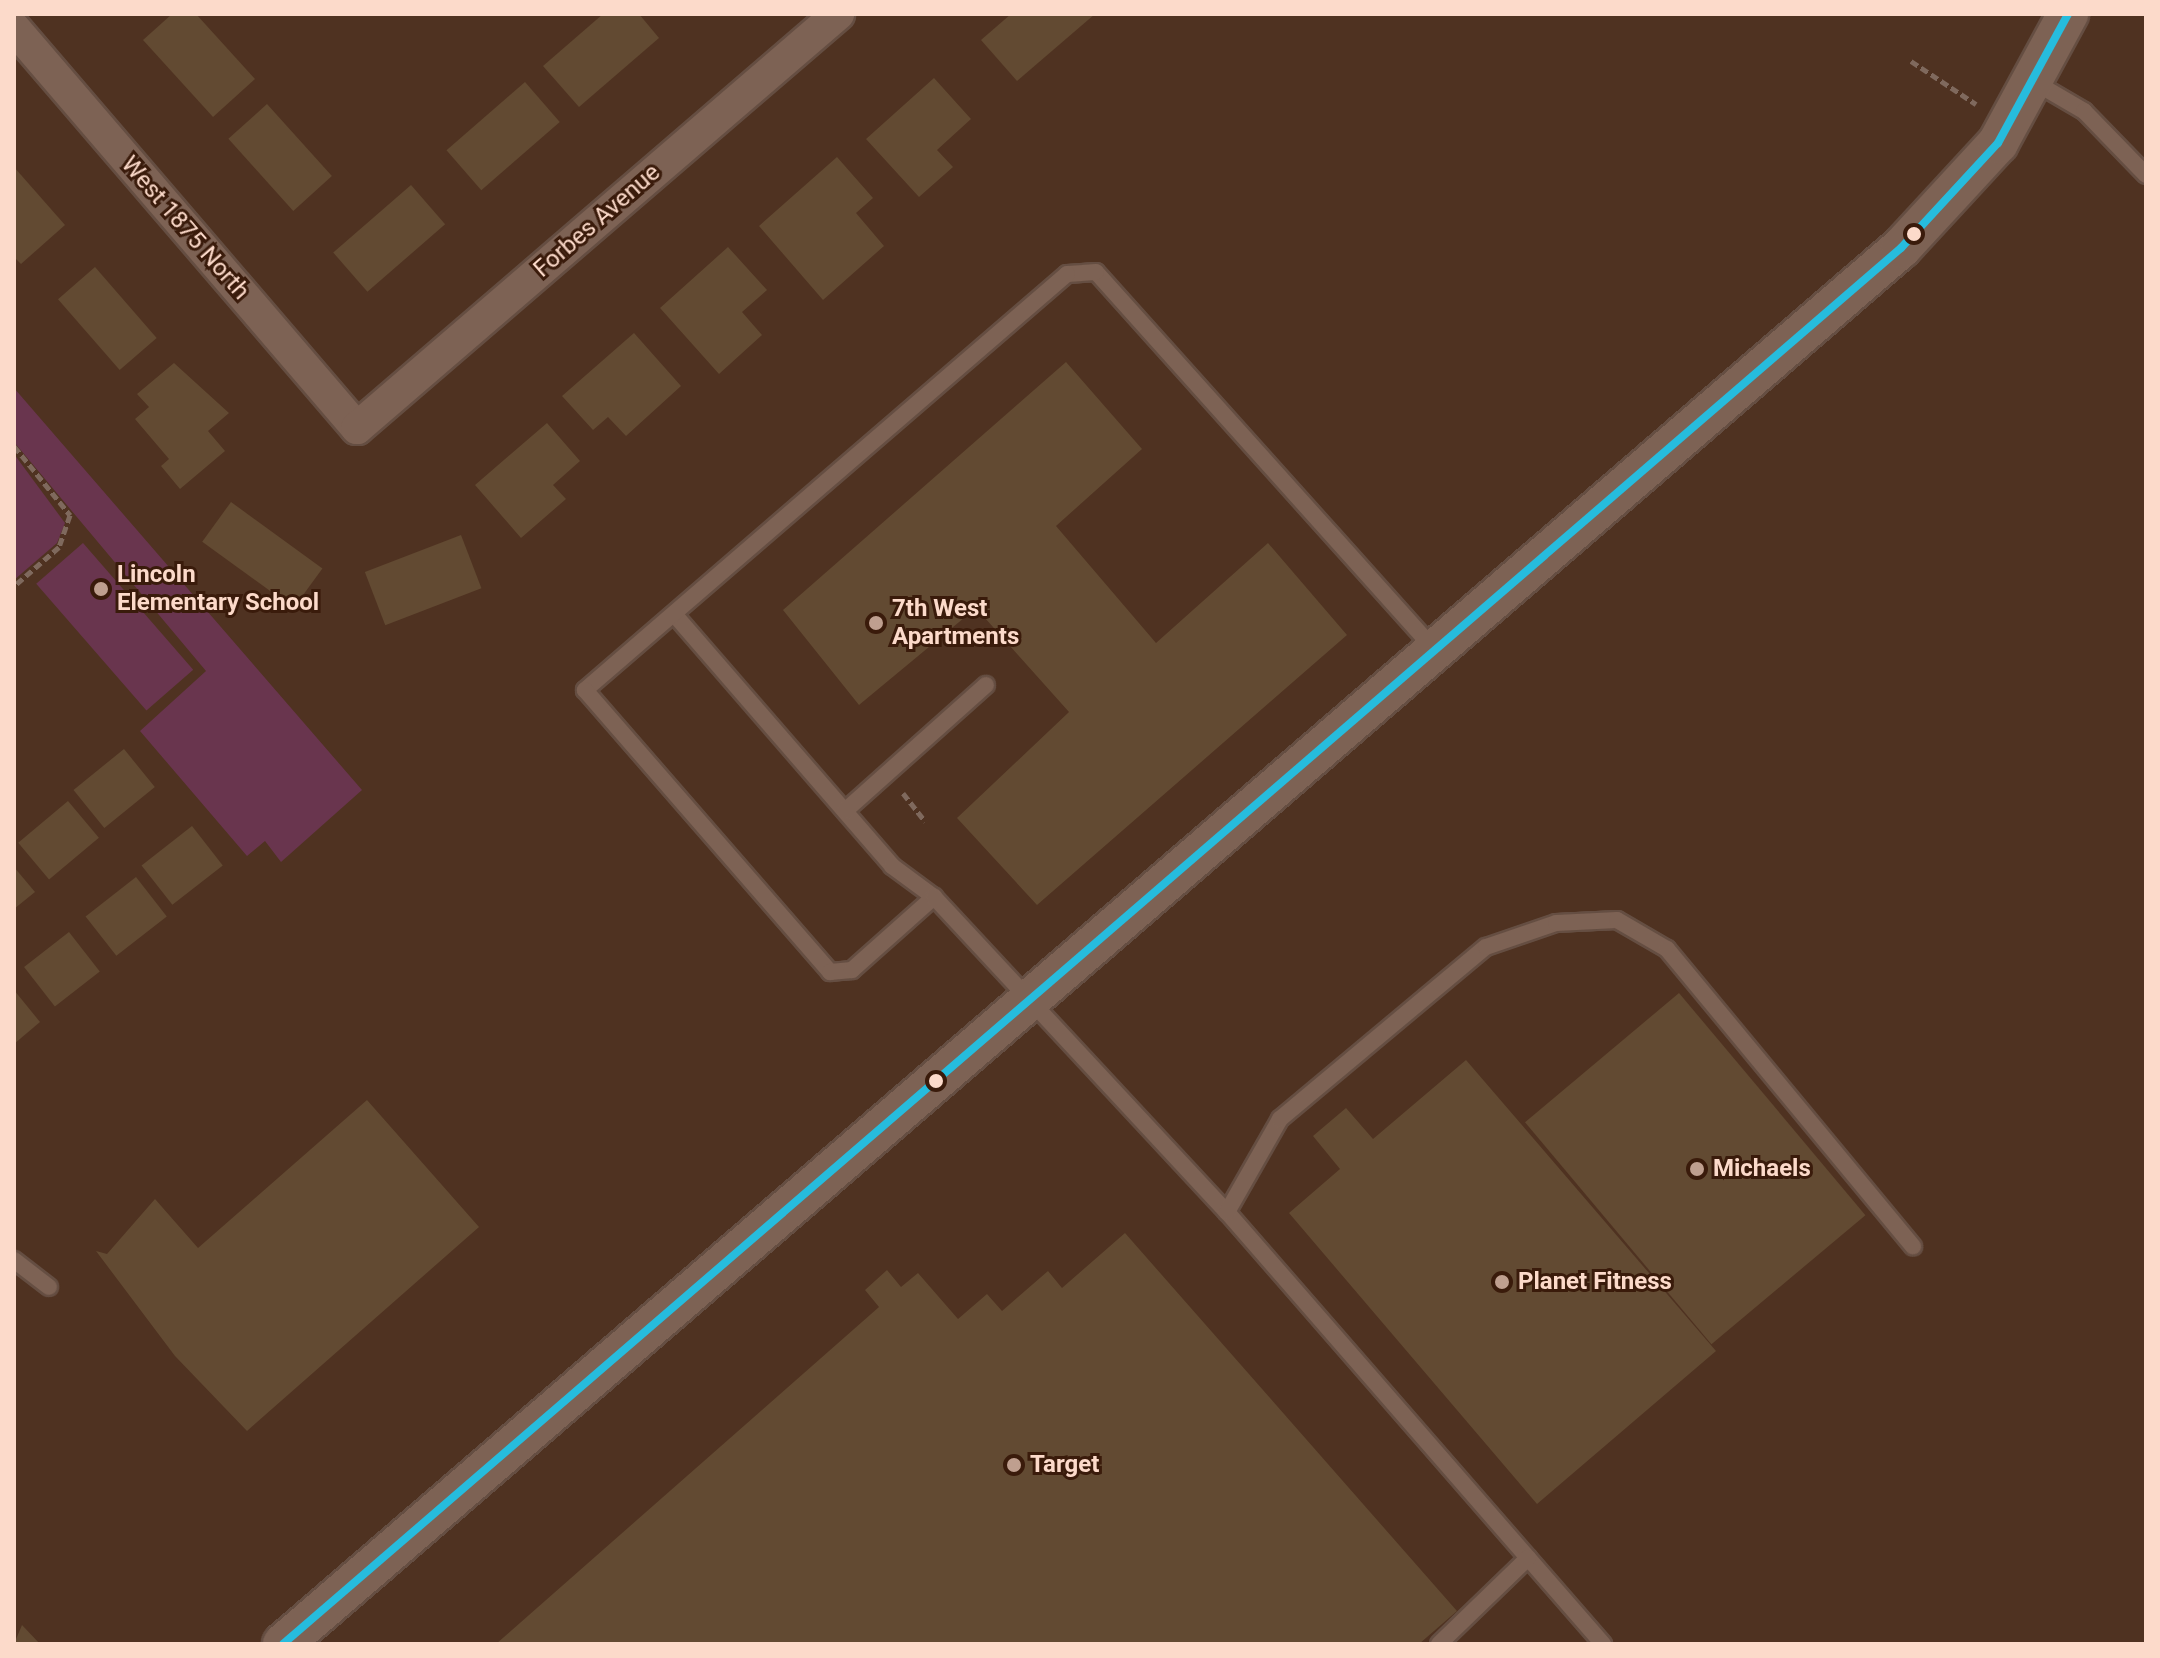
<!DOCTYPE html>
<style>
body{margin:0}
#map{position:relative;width:2160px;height:1658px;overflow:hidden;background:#4f3221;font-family:Roboto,sans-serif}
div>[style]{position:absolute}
.green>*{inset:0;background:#69354e;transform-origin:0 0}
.building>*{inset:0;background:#624a32;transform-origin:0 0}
.path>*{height:5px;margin-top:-2.5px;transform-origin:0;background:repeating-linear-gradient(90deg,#7f695d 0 8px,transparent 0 12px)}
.roads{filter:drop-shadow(2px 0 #654e42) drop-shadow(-2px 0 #654e42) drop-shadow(0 2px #654e42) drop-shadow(0 -2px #654e42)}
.service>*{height:16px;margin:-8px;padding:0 8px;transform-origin:8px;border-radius:8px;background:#7d6254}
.minor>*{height:32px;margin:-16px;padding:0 16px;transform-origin:16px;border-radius:16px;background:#7d6254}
.tertiary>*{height:40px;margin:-20px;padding:0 20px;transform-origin:20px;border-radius:20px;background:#7d6254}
.bus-1>*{height:8px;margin:-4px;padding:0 4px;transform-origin:4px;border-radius:4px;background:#26bcdd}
.dots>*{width:22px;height:22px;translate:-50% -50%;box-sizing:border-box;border:4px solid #3a1b0b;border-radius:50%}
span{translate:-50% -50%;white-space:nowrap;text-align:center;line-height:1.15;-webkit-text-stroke:6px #3a1b0b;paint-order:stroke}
.street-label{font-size:24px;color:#fcdaca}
.poi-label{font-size:24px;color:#fcdaca;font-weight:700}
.left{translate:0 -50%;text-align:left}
.frame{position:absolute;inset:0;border:16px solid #fcdaca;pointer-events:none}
</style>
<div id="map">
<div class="green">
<div style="clip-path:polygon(14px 388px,362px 790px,281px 862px,265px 841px,247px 856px,140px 731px,206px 671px,14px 442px)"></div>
<div style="clip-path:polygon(14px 454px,65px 523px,57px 543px,14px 580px)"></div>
<div style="left:83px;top:543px;width:168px;height:62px;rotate:49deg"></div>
</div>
<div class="building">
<div style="clip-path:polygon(172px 14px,196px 14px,255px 79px,213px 117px,143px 40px)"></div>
<div style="clip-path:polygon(603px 14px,639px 14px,659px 38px,579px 107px,543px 66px)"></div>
<div style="clip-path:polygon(1011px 14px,1095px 14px,1017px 81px,981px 40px)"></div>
<div style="clip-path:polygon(934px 78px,971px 119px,937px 150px,953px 167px,919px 197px,866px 139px)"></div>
<div style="left:525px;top:82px;width:53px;height:104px;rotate:49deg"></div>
<div style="left:267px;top:104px;width:97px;height:52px;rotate:48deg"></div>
<div style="clip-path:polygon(837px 157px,873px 198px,856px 213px,884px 246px,823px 300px,759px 226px)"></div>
<div style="clip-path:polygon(14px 167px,65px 225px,21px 264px,14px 257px)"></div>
<div style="left:411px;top:185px;width:52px;height:103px;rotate:49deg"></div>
<div style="clip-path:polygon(728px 247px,767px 290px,742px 312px,762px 335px,719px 374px,660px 308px)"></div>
<div style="left:95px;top:267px;width:94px;height:49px;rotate:49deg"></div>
<div style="clip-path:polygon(634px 333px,681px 386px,626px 436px,608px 417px,593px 430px,562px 396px)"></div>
<div style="clip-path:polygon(1066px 362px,1142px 449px,1056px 526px,1156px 643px,1268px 543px,1347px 635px,1037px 905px,957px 818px,1069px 712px,976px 608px,859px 705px,783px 610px)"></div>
<div style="clip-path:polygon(174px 363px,229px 413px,208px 431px,225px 451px,180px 489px,161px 466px,169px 459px,135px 419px,149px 407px,137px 394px)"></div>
<div style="clip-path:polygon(547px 423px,580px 461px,553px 485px,566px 499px,521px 538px,475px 485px)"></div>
<div style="left:231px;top:502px;width:113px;height:49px;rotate:36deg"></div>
<div style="left:461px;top:535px;width:57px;height:103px;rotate:69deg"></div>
<div style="left:124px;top:749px;width:49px;height:65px;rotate:51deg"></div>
<div style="left:68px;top:801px;width:48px;height:65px;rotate:50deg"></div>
<div style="left:192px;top:826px;width:50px;height:64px;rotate:52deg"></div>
<div style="clip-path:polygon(14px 867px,35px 892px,14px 909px)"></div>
<div style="left:136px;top:877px;width:50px;height:64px;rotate:52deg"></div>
<div style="left:69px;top:932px;width:50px;height:57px;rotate:52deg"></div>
<div style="clip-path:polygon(14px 990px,40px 1022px,14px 1044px)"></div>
<div style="left:1679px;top:993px;width:290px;height:201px;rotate:50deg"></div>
<div style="clip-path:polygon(1466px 1060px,1716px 1351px,1537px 1504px,1289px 1213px,1340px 1169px,1313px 1136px,1346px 1108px,1373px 1139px)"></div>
<div style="clip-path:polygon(367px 1100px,479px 1227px,247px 1431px,175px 1356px,96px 1251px,107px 1254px,155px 1199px,198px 1248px)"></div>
<div style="clip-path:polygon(1125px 1233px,1457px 1611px,1419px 1644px,496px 1644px,879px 1307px,865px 1290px,887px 1270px,901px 1287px,918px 1273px,958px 1319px,987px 1294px,1002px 1311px,1048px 1271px,1062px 1288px)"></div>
<div style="clip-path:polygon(22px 1625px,40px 1644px,14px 1644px)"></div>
</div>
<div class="path">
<div style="left:1911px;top:61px;width:78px;rotate:33.5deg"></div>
<div style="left:14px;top:446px;width:89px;rotate:50.9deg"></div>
<div style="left:70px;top:515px;width:34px;rotate:109deg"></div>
<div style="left:59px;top:547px;width:60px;rotate:139.1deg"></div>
<div style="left:903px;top:793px;width:36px;rotate:52deg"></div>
</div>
<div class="roads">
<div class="service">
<div style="left:2036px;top:83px;width:56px;rotate:30.3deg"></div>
<div style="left:2084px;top:111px;width:89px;rotate:45.9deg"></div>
<div style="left:674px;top:614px;width:333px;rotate:49.1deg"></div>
<div style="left:892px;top:866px;width:52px;rotate:36.4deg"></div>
<div style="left:1434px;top:649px;width:506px;rotate:-131.88deg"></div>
<div style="left:1096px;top:272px;width:29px;rotate:176deg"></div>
<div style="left:1067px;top:274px;width:637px;rotate:139.2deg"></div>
<div style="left:585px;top:690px;width:374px;rotate:49deg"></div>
<div style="left:830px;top:972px;width:22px;rotate:-5deg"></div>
<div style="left:852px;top:970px;width:110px;rotate:-41.7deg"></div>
<div style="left:934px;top:897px;width:430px;rotate:47.1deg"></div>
<div style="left:1227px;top:1212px;width:573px;rotate:48.96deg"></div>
<div style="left:845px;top:811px;width:189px;rotate:-41.8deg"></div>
<div style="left:1227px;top:1212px;width:107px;rotate:-60.3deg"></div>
<div style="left:1280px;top:1119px;width:268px;rotate:-39.9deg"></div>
<div style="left:1486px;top:947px;width:74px;rotate:-18.9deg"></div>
<div style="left:1556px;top:923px;width:61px;rotate:-2.8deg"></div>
<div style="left:1617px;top:920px;width:58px;rotate:30.1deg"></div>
<div style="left:1667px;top:949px;width:386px;rotate:50.4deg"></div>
<div style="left:14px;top:1260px;width:44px;rotate:37.6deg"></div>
<div style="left:1439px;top:1644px;width:124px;rotate:-44deg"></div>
</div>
<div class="minor">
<div style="left:14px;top:28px;width:527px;rotate:49.39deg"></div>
<div style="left:357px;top:428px;width:635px;rotate:-40.72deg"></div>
</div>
<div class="tertiary">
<div style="left:283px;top:1644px;width:2137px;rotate:-40.79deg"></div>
<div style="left:1901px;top:248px;width:143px;rotate:-47.3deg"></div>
<div style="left:1998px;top:143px;width:147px;rotate:-61.5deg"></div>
</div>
</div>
<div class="bus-1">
<div style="left:283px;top:1644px;width:2137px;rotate:-40.79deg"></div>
<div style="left:1901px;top:248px;width:143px;rotate:-47.3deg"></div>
<div style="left:1998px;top:143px;width:147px;rotate:-61.5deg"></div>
</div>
<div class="dots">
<div style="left:1914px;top:234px;background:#fcdaca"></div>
<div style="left:101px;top:589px;background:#bf9f8f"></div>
<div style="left:876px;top:623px;background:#bf9f8f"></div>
<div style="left:936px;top:1081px;background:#fcdaca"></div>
<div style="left:1697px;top:1169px;background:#bf9f8f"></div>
<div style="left:1502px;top:1282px;background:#bf9f8f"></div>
<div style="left:1014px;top:1465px;background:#bf9f8f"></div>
</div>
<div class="street-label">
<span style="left:597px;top:221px;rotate:-41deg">Forbes Avenue</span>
<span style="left:185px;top:228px;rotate:49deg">West 1875 North</span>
</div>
<div class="poi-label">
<span class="left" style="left:117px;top:589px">Lincoln<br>Elementary School</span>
<span class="left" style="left:892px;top:623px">7th West<br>Apartments</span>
<span class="left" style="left:1713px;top:1169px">Michaels</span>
<span class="left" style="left:1518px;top:1282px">Planet Fitness</span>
<span class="left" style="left:1030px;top:1465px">Target</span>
</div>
<div class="frame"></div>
</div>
